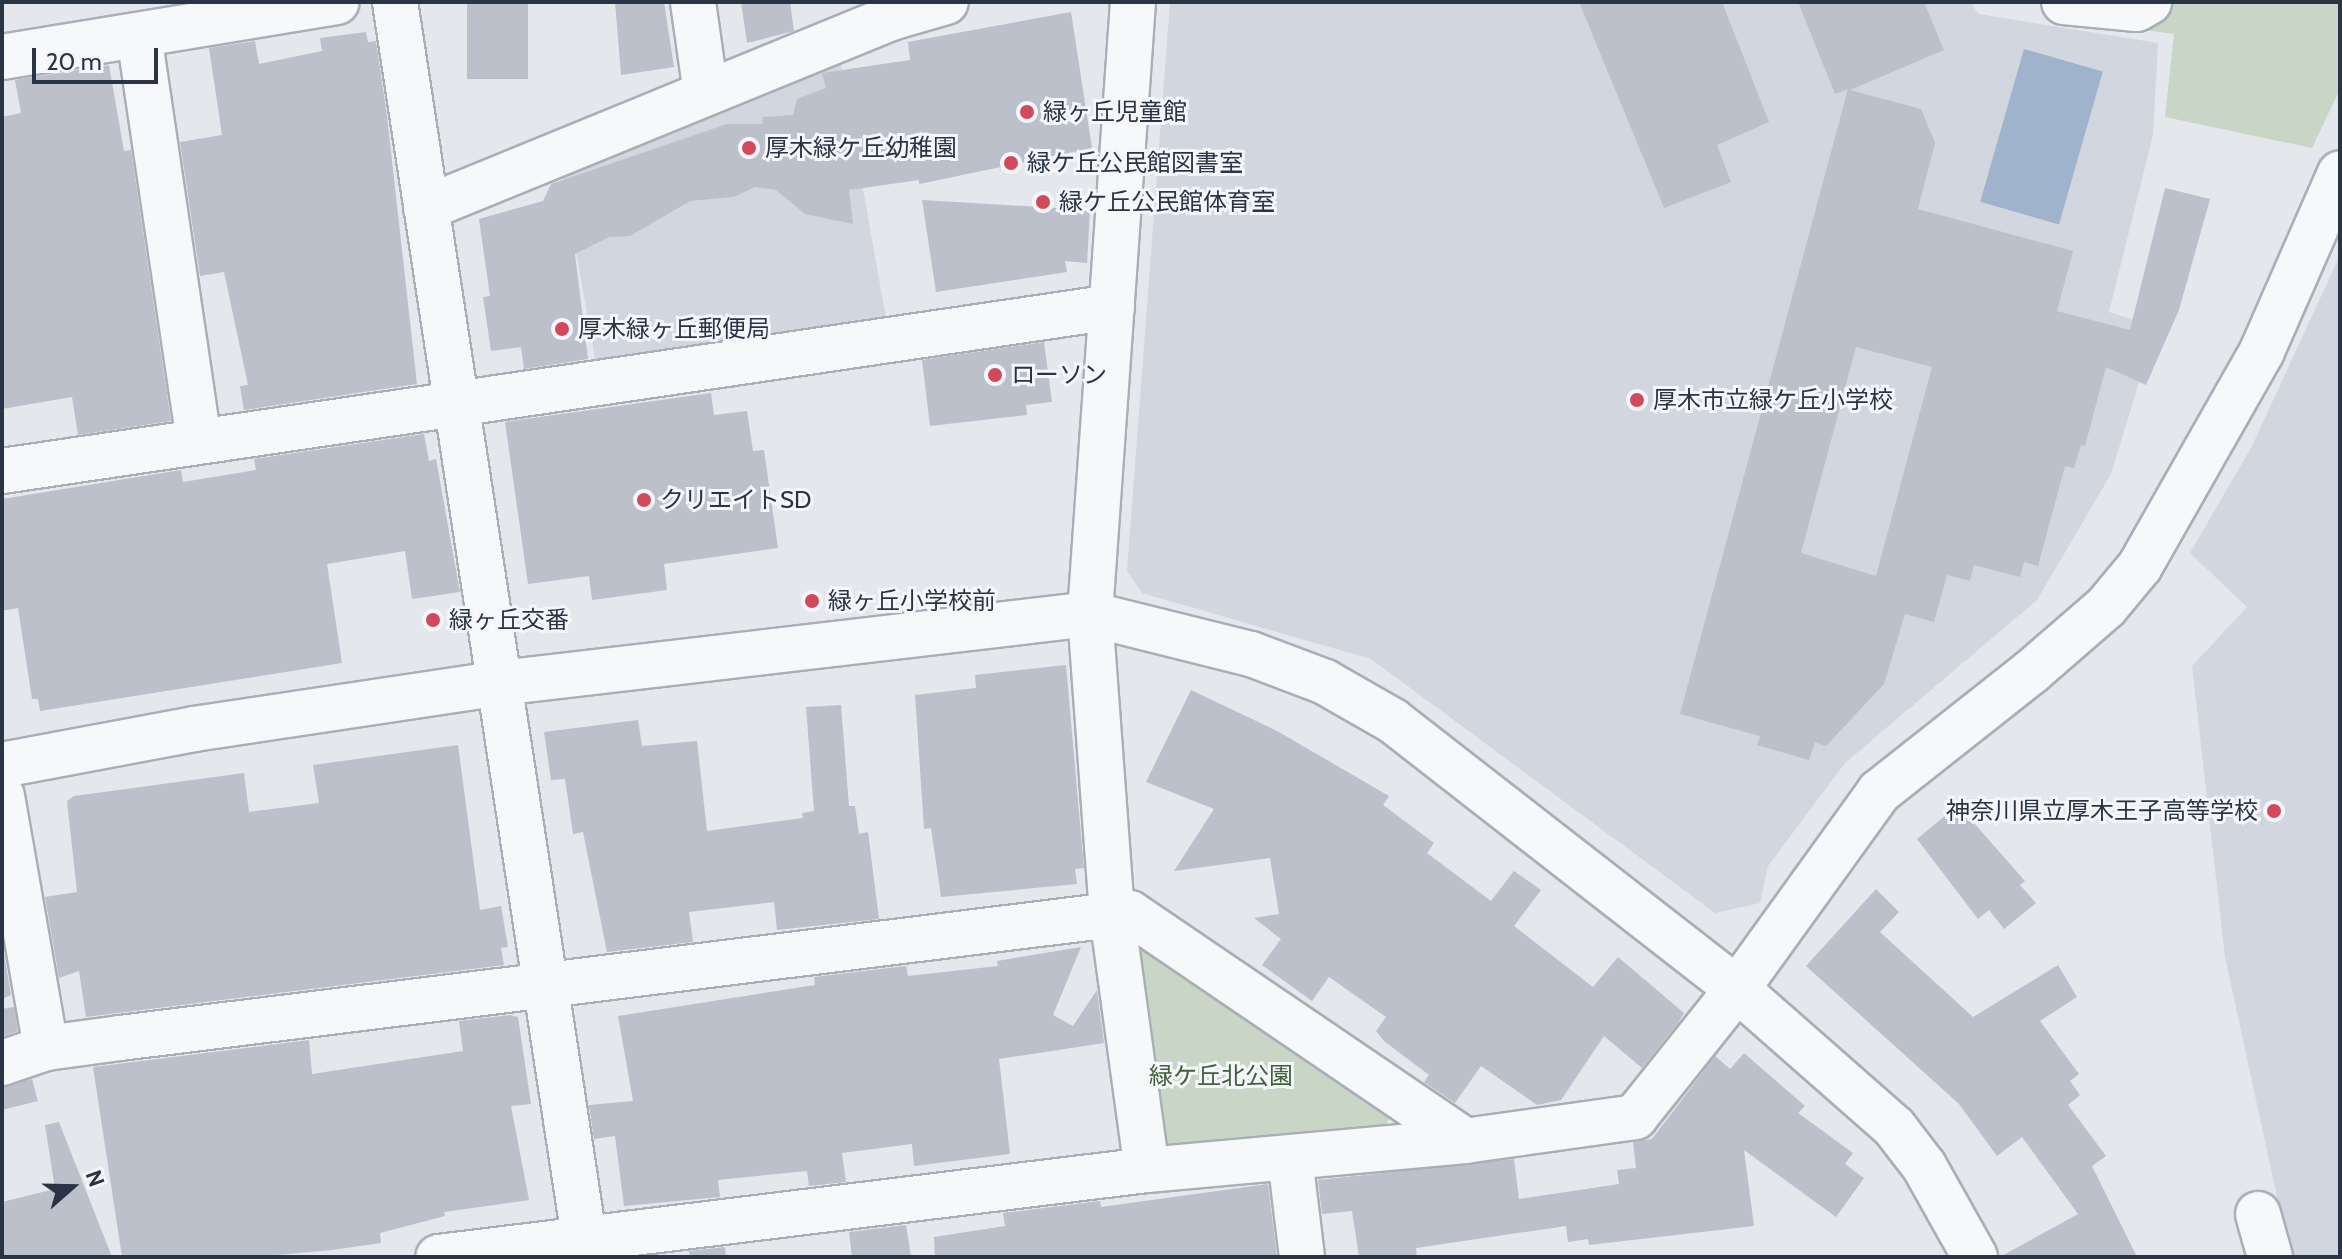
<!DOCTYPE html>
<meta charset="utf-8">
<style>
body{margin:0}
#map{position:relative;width:2342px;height:1259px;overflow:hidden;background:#e4e7ec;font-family:Cabin,"Noto Sans JP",sans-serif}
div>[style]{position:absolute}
.built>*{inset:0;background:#d2d6de}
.green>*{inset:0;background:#c9d6c5}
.water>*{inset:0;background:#9fb4cc;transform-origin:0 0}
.building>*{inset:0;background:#bbc0ca;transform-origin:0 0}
.roads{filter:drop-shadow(2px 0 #a9aeb7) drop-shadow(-2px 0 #a9aeb7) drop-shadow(0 2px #a9aeb7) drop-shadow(0 -2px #a9aeb7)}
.minor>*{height:44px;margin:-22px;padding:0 22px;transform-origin:22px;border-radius:22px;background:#f7f8fa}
.dots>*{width:22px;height:22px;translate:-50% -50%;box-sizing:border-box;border:4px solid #f4f6f9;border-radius:50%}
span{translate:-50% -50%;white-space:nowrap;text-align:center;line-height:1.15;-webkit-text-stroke:6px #f4f6f9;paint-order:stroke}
.poi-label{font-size:24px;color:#2b3445}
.left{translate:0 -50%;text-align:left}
.right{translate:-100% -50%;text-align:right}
.park-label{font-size:24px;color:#3f6138}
.frame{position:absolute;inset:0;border:4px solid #2b3445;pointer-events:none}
.north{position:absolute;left:32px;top:1147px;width:80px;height:80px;-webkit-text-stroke:6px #f4f6f9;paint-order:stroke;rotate:70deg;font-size:22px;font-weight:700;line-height:32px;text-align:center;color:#2b3445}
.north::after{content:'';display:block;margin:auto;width:28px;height:36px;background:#2b3445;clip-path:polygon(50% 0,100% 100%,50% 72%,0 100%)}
.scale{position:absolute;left:32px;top:48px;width:126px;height:36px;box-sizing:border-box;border:4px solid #2b3445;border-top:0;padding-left:10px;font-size:24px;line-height:28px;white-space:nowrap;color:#2b3445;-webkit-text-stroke:6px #f4f6f9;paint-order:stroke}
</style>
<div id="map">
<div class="built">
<div style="clip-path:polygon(1170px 2px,1971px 2px,1978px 14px,2158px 43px,2153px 135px,2109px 312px,2156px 327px,2111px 474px,2037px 600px,1845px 763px,1768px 866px,1760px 903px,1715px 913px,1371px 659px,1142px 593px,1127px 571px)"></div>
<div style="clip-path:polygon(840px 59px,887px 324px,597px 369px,561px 167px)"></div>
<div style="clip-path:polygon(2340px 255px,2340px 1257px,2290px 1257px,2225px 957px,2192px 666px,2247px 607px,2190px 553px,2252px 446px)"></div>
</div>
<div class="green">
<div style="clip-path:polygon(2116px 2px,2340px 2px,2340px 89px,2312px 148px,2165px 117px,2174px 34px,2116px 26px)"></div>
<div style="clip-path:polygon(1147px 940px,1391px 1112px,1386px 1127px,1178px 1150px,1158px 1136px,1133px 946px)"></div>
</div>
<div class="water">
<div style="left:2024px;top:49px;width:82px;height:159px;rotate:16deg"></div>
</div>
<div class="building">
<div style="left:467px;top:2px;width:61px;height:77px"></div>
<div style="clip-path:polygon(615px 2px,664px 2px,674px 67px,621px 75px)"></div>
<div style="clip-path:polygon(741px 2px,790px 2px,794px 31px,747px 43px)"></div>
<div style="clip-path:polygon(1579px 2px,1722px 2px,1769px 122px,1717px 145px,1731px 182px,1664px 208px)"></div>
<div style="clip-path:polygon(evenodd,1798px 2px,1924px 2px,1944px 50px,1850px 90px,1921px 109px,1935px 143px,1918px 209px,2073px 251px,2057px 311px,2130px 330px,2165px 188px,2210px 199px,2179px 310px,2146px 385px,2106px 367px,2085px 446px,2081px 445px,2074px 468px,2065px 466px,2038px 566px,2024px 562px,2020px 577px,1974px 565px,1970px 581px,1947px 575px,1934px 622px,1905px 614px,1884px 684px,1826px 746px,1815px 742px,1809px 760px,1757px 745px,1760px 736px,1680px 714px,1848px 89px,1835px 94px,1798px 2px,1856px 347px,1932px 367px,1876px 576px,1801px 553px,1856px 347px)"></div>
<div style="clip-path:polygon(1071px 12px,1092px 148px,919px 184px,919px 180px,849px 190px,853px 224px,805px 214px,776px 190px,755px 187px,734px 197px,690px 201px,630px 236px,609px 237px,575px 254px,588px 359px,524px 369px,521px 347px,491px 351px,483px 297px,490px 296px,479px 219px,543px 201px,551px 184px,727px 124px,762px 124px,763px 117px,793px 115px,797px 99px,826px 88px,822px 73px,910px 60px,908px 42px)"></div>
<div style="clip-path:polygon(366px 32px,368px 42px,376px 41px,387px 116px,417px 384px,244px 410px,240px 386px,248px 385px,224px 272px,200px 276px,180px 142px,222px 135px,209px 48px,255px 41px,259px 64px,322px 51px,320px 38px)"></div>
<div style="clip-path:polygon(109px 65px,124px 151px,131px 150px,171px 421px,78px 435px,72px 397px,2px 409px,2px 117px,21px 113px,15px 80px)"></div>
<div style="clip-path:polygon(922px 200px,1090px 210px,1087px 263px,1065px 261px,1067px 272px,936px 292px)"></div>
<div style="clip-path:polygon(1044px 342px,1052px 402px,1026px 405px,1027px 415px,930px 426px,922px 360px)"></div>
<div style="clip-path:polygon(711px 393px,714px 415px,747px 411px,753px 451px,764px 450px,778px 548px,664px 564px,667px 590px,592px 600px,589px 576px,528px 584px,505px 422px)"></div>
<div style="clip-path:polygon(424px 434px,429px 461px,436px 459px,460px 592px,412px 599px,405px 551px,327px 564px,342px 663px,40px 711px,38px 699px,32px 699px,18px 608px,2px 611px,2px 499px,181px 470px,183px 482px,256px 470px,254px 459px)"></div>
<div style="clip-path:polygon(1066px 665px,1084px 868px,1075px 869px,1077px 884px,941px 897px,931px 828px,924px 829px,915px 695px,976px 688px,975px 675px)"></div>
<div style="clip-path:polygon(1191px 690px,1277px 731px,1389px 796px,1383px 805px,1434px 843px,1427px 853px,1491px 901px,1514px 871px,1541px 890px,1514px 926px,1593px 987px,1618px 957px,1684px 1013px,1678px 1023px,1642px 1068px,1604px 1036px,1561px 1100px,1537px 1105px,1481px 1066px,1455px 1103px,1424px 1082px,1429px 1075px,1384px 1041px,1376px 1031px,1386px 1017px,1329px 977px,1312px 1001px,1262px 965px,1281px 939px,1254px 918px,1279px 914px,1270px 858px,1174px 871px,1214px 809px,1146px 782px)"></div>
<div style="clip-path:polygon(841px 705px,849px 806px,855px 806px,859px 834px,868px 832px,879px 919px,777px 930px,774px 902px,689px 912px,693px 942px,607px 952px,583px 832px,573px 834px,565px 779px,551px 780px,544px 732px,638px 720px,642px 746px,697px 741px,707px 831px,803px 818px,802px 813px,814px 811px,806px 707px)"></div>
<div style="clip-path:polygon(458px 745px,480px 910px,501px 906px,508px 947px,501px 948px,504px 965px,86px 1017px,79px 971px,59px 978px,45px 897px,77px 892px,67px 801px,74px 796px,244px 773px,249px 812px,319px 803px,313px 765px)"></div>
<div style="clip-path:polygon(1958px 805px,2025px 881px,2020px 885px,2036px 903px,2004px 929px,1989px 910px,1978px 919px,1917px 839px)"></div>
<div style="clip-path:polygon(1876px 889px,1899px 912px,1880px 932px,1973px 1017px,2058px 965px,2077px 997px,2040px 1021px,2079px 1074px,2070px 1081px,2080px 1095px,2068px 1105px,2106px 1156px,2092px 1166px,2137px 1257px,2000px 1257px,2078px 1214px,2022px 1137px,1997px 1156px,1959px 1104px,1806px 966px)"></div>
<div style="clip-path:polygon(2px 941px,11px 995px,2px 999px)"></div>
<div style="clip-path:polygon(1081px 947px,1053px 1015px,1073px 1026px,1097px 990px,1104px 1043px,999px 1059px,1010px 1154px,914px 1166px,912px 1144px,842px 1153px,846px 1182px,809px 1186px,807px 1171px,718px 1180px,720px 1197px,624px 1206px,615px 1136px,594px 1139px,589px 1105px,633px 1101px,618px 1016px,815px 985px,814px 977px,906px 966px,908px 976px,998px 966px,997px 961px)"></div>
<div style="clip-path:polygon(14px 1007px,18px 1031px,2px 1037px,2px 1009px)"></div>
<div style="clip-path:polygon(510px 1015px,518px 1017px,531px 1104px,511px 1106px,529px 1200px,444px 1212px,445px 1216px,380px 1233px,381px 1243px,332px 1250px,255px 1257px,122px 1257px,93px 1067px,309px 1040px,312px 1074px,463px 1051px,459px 1021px)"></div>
<div style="clip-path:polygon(1744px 1053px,1805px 1106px,1798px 1113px,1853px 1153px,1845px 1164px,1864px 1178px,1836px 1217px,1744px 1150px,1754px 1226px,1589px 1245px,1588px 1239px,1568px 1242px,1566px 1226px,1416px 1248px,1417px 1257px,1359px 1257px,1352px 1211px,1322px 1214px,1318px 1180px,1514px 1159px,1519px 1199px,1619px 1184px,1617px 1170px,1636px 1168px,1633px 1142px,1652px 1139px,1715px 1056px,1730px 1069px)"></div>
<div style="clip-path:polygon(32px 1079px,38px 1101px,2px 1110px,2px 1087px)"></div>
<div style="clip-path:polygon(59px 1122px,112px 1257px,2px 1257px,2px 1202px,55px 1189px,45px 1125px)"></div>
<div style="clip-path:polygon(1268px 1184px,1277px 1257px,935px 1257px,934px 1237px,1005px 1226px,1003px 1213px,1100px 1201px,1101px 1207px)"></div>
<div style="clip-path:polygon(906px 1225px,911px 1257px,852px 1257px,849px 1232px)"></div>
<div style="clip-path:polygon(725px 1247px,726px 1257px,690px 1257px,689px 1251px)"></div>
</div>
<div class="roads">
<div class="minor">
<div style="left:395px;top:2px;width:1270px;rotate:81.3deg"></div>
<div style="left:693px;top:2px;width:92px;rotate:81.9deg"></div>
<div style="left:1133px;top:2px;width:614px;rotate:94.02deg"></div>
<div style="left:1090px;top:614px;width:302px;rotate:85.8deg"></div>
<div style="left:1112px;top:915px;width:18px;rotate:-6deg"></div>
<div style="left:1130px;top:913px;width:405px;rotate:34.2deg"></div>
<div style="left:2064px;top:2px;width:73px;rotate:5.5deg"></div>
<div style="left:2137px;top:9px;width:14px;rotate:-30deg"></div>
<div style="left:139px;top:35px;width:408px;rotate:81.6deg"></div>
<div style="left:2px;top:57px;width:339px;rotate:-9.3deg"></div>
<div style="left:426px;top:208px;width:502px;rotate:-22.23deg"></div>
<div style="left:891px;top:18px;width:57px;rotate:-16.2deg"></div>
<div style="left:2px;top:471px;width:1122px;rotate:-8.4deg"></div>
<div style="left:2px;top:765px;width:195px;rotate:-10.6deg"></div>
<div style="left:194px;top:729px;width:309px;rotate:-8.5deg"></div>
<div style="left:500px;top:683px;width:594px;rotate:-6.67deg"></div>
<div style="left:1090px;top:614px;width:166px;rotate:14deg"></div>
<div style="left:1251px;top:654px;width:79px;rotate:20.7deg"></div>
<div style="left:1325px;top:682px;width:78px;rotate:29.8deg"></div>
<div style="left:1393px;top:721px;width:436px;rotate:37.9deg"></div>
<div style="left:1737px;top:989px;width:209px;rotate:41.3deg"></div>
<div style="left:1894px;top:1127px;width:49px;rotate:52.4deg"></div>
<div style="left:1924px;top:1166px;width:104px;rotate:60.7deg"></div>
<div style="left:2px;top:796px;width:256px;rotate:80.1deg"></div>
<div style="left:2px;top:1063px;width:46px;rotate:-18.8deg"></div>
<div style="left:46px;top:1048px;width:75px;rotate:-7.7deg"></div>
<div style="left:120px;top:1038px;width:1000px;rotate:-7.07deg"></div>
<div style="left:1112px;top:915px;width:257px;rotate:82.2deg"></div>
<div style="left:1147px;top:1170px;width:714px;rotate:173deg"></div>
<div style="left:1290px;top:1158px;width:100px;rotate:83.1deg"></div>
<div style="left:1147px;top:1170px;width:319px;rotate:-5.2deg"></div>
<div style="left:1465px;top:1141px;width:172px;rotate:-8deg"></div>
<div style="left:1635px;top:1117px;width:164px;rotate:-51.4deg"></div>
<div style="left:1737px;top:989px;width:243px;rotate:-54.2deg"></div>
<div style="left:1879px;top:792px;width:194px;rotate:-38.3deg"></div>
<div style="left:2031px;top:672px;width:99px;rotate:-40.9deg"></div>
<div style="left:2106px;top:607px;width:53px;rotate:-50.3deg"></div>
<div style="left:2140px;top:566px;width:247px;rotate:-60.4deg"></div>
<div style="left:2262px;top:351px;width:194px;rotate:-66.3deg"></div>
<div style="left:2258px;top:1214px;width:45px;rotate:74.4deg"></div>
</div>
</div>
<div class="dots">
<div style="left:1027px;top:112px;background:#d1495b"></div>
<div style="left:749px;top:148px;background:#d1495b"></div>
<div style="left:1011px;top:163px;background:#d1495b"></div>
<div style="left:1043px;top:202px;background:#d1495b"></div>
<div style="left:562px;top:329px;background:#d1495b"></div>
<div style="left:995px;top:375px;background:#d1495b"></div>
<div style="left:1637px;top:400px;background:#d1495b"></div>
<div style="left:644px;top:500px;background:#d1495b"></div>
<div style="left:812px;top:601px;background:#d1495b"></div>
<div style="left:433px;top:620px;background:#d1495b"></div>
<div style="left:2274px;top:811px;background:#d1495b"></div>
</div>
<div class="poi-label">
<span class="left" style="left:1043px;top:112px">緑ヶ丘児童館</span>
<span class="left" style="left:765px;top:148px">厚木緑ケ丘幼稚園</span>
<span class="left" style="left:1027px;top:163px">緑ケ丘公民館図書室</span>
<span class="left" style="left:1059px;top:202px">緑ケ丘公民館体育室</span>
<span class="left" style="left:578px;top:329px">厚木緑ヶ丘郵便局</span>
<span class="left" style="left:1011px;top:375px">ローソン</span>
<span class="left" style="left:1653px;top:400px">厚木市立緑ケ丘小学校</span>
<span class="left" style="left:660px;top:500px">クリエイトSD</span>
<span class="left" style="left:828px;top:601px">緑ヶ丘小学校前</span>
<span class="left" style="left:449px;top:620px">緑ヶ丘交番</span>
<span class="right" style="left:2258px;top:811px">神奈川県立厚木王子高等学校</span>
</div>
<div class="park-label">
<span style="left:1221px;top:1076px">緑ケ丘北公園</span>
</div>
<div class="frame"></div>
<div class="north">N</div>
<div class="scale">20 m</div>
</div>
